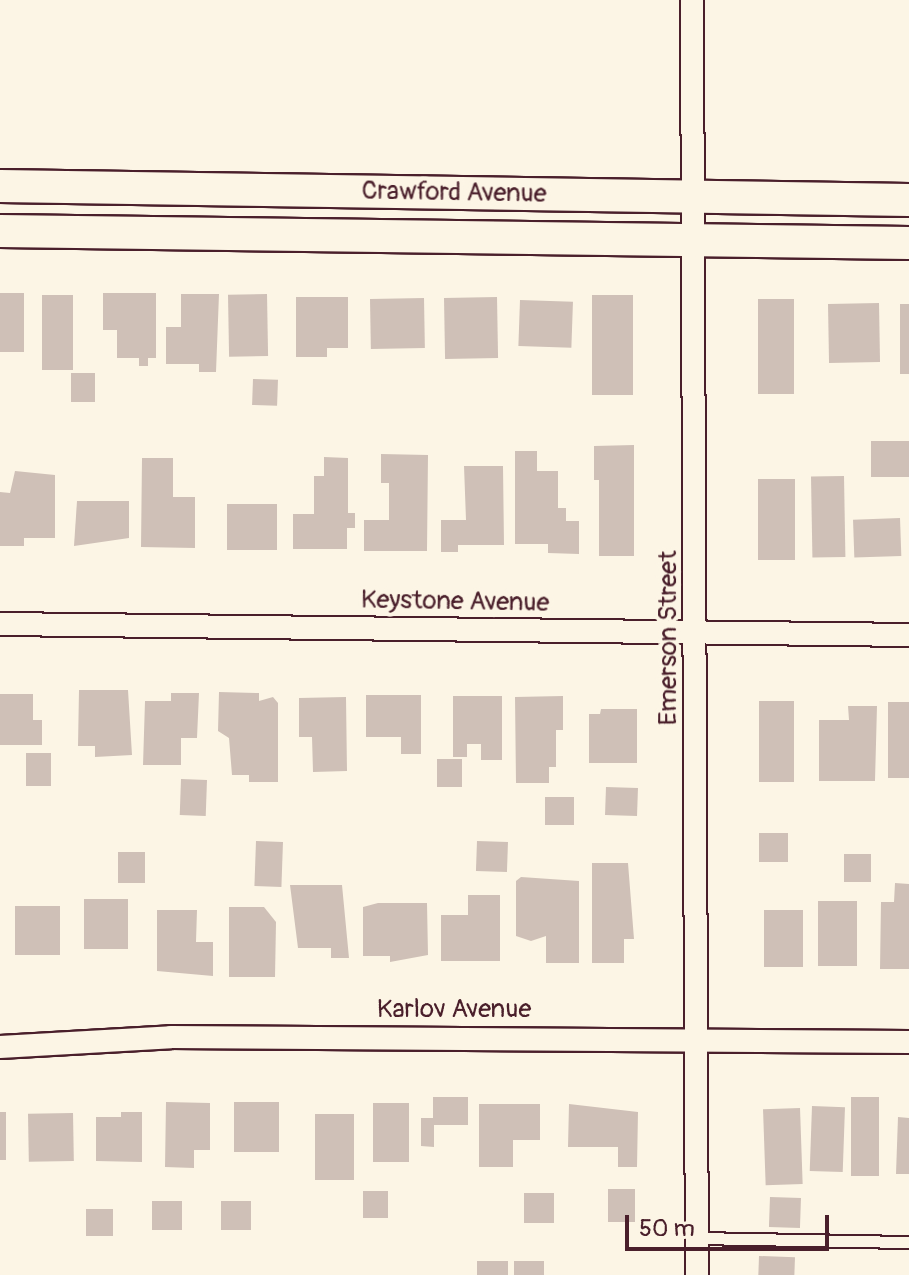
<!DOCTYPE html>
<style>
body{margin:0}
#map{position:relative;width:909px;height:1275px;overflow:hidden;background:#fcf5e5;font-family:Pangolin,sans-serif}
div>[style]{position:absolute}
.building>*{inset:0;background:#cfc0b7;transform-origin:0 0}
.roads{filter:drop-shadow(2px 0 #4a1f2b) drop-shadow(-2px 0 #4a1f2b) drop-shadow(0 2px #4a1f2b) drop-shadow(0 -2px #4a1f2b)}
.lane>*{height:11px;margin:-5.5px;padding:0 5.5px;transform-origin:5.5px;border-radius:5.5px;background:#fcf5e5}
.street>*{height:22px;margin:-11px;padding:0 11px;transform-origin:11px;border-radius:11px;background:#fcf5e5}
.secondary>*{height:32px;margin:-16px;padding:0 16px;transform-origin:16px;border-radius:16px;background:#fcf5e5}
span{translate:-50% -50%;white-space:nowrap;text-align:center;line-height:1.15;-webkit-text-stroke:8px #fcf5e5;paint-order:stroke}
.street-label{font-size:26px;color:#4a1f2b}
.scale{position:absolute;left:625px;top:1215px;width:204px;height:36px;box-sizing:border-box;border:4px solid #4a1f2b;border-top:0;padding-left:10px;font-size:24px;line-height:28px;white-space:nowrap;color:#4a1f2b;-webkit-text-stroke:6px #fcf5e5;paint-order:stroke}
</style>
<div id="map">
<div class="building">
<div style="left:0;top:293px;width:24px;height:59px"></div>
<div style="clip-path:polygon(103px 293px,156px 293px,156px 358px,148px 358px,148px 366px,139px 366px,139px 358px,117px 358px,117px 330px,103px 330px)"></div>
<div style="clip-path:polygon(181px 294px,219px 294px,216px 372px,199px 372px,199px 364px,166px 364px,166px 327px,181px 327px)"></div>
<div style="left:267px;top:294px;width:62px;height:39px;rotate:89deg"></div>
<div style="left:42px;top:295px;width:31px;height:75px"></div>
<div style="left:592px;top:295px;width:41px;height:100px"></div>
<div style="clip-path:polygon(296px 297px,348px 297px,348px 348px,327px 348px,327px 357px,296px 357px)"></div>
<div style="left:497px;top:297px;width:61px;height:53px;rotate:89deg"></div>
<div style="left:424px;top:298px;width:50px;height:54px;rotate:89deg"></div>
<div style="left:758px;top:299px;width:36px;height:95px"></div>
<div style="left:520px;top:300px;width:53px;height:46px;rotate:2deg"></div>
<div style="left:879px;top:303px;width:59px;height:51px;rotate:89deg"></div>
<div style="left:900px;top:304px;width:9px;height:70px"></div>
<div style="left:71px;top:373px;width:24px;height:29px"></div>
<div style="left:253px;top:379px;width:25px;height:26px;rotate:2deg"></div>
<div style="left:909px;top:441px;width:36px;height:38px;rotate:90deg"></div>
<div style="clip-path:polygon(634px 445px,634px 556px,599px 556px,599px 480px,594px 480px,594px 446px)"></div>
<div style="clip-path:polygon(515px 451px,537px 451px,537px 471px,558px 471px,558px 508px,566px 508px,566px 521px,579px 521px,579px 554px,548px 553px,548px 544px,515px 544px)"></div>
<div style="clip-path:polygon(381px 454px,428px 455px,427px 551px,364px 551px,364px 520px,389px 520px,389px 483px,381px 483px)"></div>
<div style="clip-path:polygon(324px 457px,348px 458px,348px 513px,355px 513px,355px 528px,347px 528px,347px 549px,293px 549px,293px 514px,314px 514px,314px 476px,324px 476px)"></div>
<div style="clip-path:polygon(142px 458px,173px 458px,173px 497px,195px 497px,195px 548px,141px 547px)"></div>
<div style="clip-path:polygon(464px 466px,503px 466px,504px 545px,458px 545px,458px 552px,441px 552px,441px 520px,466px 520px)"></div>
<div style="clip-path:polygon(15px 471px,55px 475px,55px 538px,24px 538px,24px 546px,0 546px,0 492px,10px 493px)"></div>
<div style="left:844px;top:476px;width:81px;height:33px;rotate:89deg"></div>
<div style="left:758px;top:479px;width:37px;height:81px"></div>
<div style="clip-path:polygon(77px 501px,129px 501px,129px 538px,74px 546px)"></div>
<div style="left:227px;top:504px;width:50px;height:46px"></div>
<div style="left:900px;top:518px;width:38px;height:47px;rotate:88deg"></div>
<div style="clip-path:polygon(79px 690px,128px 690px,132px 755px,95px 757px,95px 746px,78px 746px)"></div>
<div style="clip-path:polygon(219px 692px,259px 693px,259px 701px,273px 697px,278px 703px,278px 782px,249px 782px,249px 775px,232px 775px,229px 738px,218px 731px)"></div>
<div style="clip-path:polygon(171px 693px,199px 693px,197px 738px,181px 738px,181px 765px,143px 765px,145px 701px,171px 701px)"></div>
<div style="clip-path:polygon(0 694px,33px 694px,33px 720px,42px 720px,42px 745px,0 745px)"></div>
<div style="clip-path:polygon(366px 695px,421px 695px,421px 754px,401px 754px,401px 737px,366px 737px)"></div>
<div style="clip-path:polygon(453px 696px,502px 696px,502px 760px,481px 760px,481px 744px,467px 744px,467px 757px,453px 757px)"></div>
<div style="clip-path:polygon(563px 696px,563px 730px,556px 730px,556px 767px,549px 767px,549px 783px,516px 783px,515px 697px)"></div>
<div style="clip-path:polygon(346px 697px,347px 771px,313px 772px,312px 737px,299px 737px,299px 698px)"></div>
<div style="left:759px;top:701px;width:35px;height:81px"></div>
<div style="left:888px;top:702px;width:21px;height:76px"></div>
<div style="clip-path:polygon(848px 706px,877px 706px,875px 781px,819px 781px,819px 720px,849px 720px)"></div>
<div style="clip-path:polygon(601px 709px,637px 709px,637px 763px,589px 763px,589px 714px,600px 714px)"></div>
<div style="left:51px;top:753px;width:33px;height:25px;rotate:90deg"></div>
<div style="left:437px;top:759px;width:25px;height:28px"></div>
<div style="left:181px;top:779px;width:26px;height:36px;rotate:2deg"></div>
<div style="left:606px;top:787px;width:32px;height:28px;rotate:2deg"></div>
<div style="left:574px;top:797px;width:28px;height:29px;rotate:90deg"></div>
<div style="left:759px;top:833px;width:29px;height:29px"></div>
<div style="left:256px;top:841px;width:27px;height:45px;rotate:2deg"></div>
<div style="left:477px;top:841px;width:31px;height:30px;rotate:2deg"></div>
<div style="left:118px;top:852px;width:27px;height:31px"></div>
<div style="left:844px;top:854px;width:27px;height:28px"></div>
<div style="clip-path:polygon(592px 863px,628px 863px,634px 939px,624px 939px,624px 963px,592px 963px)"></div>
<div style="clip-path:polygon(521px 877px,579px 881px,579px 963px,546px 963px,546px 936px,531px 941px,516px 936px,516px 881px)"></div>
<div style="clip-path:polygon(895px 883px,909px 884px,909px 969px,880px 969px,881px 902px,894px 902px)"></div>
<div style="clip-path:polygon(290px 885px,342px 885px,349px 958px,331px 958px,331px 948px,298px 948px)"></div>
<div style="clip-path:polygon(468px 895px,500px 895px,500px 961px,441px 961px,441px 915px,468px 915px)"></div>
<div style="left:84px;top:899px;width:44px;height:50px"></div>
<div style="left:818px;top:901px;width:39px;height:65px"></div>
<div style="clip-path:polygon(378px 903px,427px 903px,428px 955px,390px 962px,390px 956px,363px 956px,363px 907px)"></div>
<div style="left:15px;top:906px;width:45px;height:49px"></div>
<div style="clip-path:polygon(229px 907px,264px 907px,276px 922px,275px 977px,229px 977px)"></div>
<div style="clip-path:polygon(157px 910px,197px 910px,196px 942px,213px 942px,213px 976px,157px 971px)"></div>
<div style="left:764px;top:910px;width:39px;height:57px"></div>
<div style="clip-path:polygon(433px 1097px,468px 1097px,468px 1125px,434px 1125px,434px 1147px,421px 1146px,421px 1118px,433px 1118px)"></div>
<div style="left:851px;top:1097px;width:28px;height:79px"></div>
<div style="clip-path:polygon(166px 1102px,210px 1103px,210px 1150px,194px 1150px,194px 1168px,165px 1167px)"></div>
<div style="left:279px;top:1102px;width:50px;height:45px;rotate:90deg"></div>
<div style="left:373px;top:1103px;width:36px;height:59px"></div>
<div style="clip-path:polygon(479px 1104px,540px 1104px,540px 1140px,513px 1140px,513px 1167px,479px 1167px)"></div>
<div style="clip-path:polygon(569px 1104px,638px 1112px,637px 1167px,618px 1167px,618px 1147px,568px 1147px)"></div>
<div style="left:812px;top:1106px;width:33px;height:65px;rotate:2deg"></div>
<div style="left:800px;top:1108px;width:76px;height:37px;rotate:88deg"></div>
<div style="left:0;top:1112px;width:6px;height:48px"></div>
<div style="clip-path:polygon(121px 1112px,142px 1112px,142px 1162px,96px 1161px,96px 1117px,121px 1117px)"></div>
<div style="left:73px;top:1113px;width:48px;height:45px;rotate:89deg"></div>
<div style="left:315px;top:1114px;width:39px;height:66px"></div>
<div style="clip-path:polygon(898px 1117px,909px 1118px,909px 1174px,896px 1174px)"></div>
<div style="left:608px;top:1189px;width:27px;height:33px"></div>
<div style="left:363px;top:1191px;width:25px;height:27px"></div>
<div style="left:524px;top:1193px;width:30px;height:30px"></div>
<div style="left:770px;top:1197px;width:31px;height:30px;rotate:2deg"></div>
<div style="left:182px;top:1201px;width:29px;height:30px;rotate:90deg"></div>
<div style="left:221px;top:1201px;width:30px;height:29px"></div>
<div style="left:86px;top:1209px;width:27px;height:27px"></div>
<div style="left:759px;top:1256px;width:36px;height:19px;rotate:2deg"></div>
<div style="left:477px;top:1261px;width:31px;height:14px"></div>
<div style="left:514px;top:1261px;width:30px;height:14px"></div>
</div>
<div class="roads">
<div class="lane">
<div style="left:697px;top:1238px;width:212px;rotate:1.1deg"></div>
</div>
<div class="street">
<div style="left:692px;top:0;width:1275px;rotate:89.78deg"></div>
<div style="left:0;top:624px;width:909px;rotate:0.69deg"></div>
<div style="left:0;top:1047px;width:171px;rotate:-3.3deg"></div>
<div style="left:171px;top:1037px;width:738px;rotate:0.39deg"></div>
</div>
<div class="secondary">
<div style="left:0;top:186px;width:909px;rotate:0.88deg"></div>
<div style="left:0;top:231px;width:909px;rotate:0.76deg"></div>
</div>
</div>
<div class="street-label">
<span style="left:454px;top:193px;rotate:1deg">Crawford Avenue</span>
<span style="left:455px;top:602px;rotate:1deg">Keystone Avenue</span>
<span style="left:669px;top:638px;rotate:-90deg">Emerson Street</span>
<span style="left:454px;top:1010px">Karlov Avenue</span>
</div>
<div class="scale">50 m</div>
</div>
